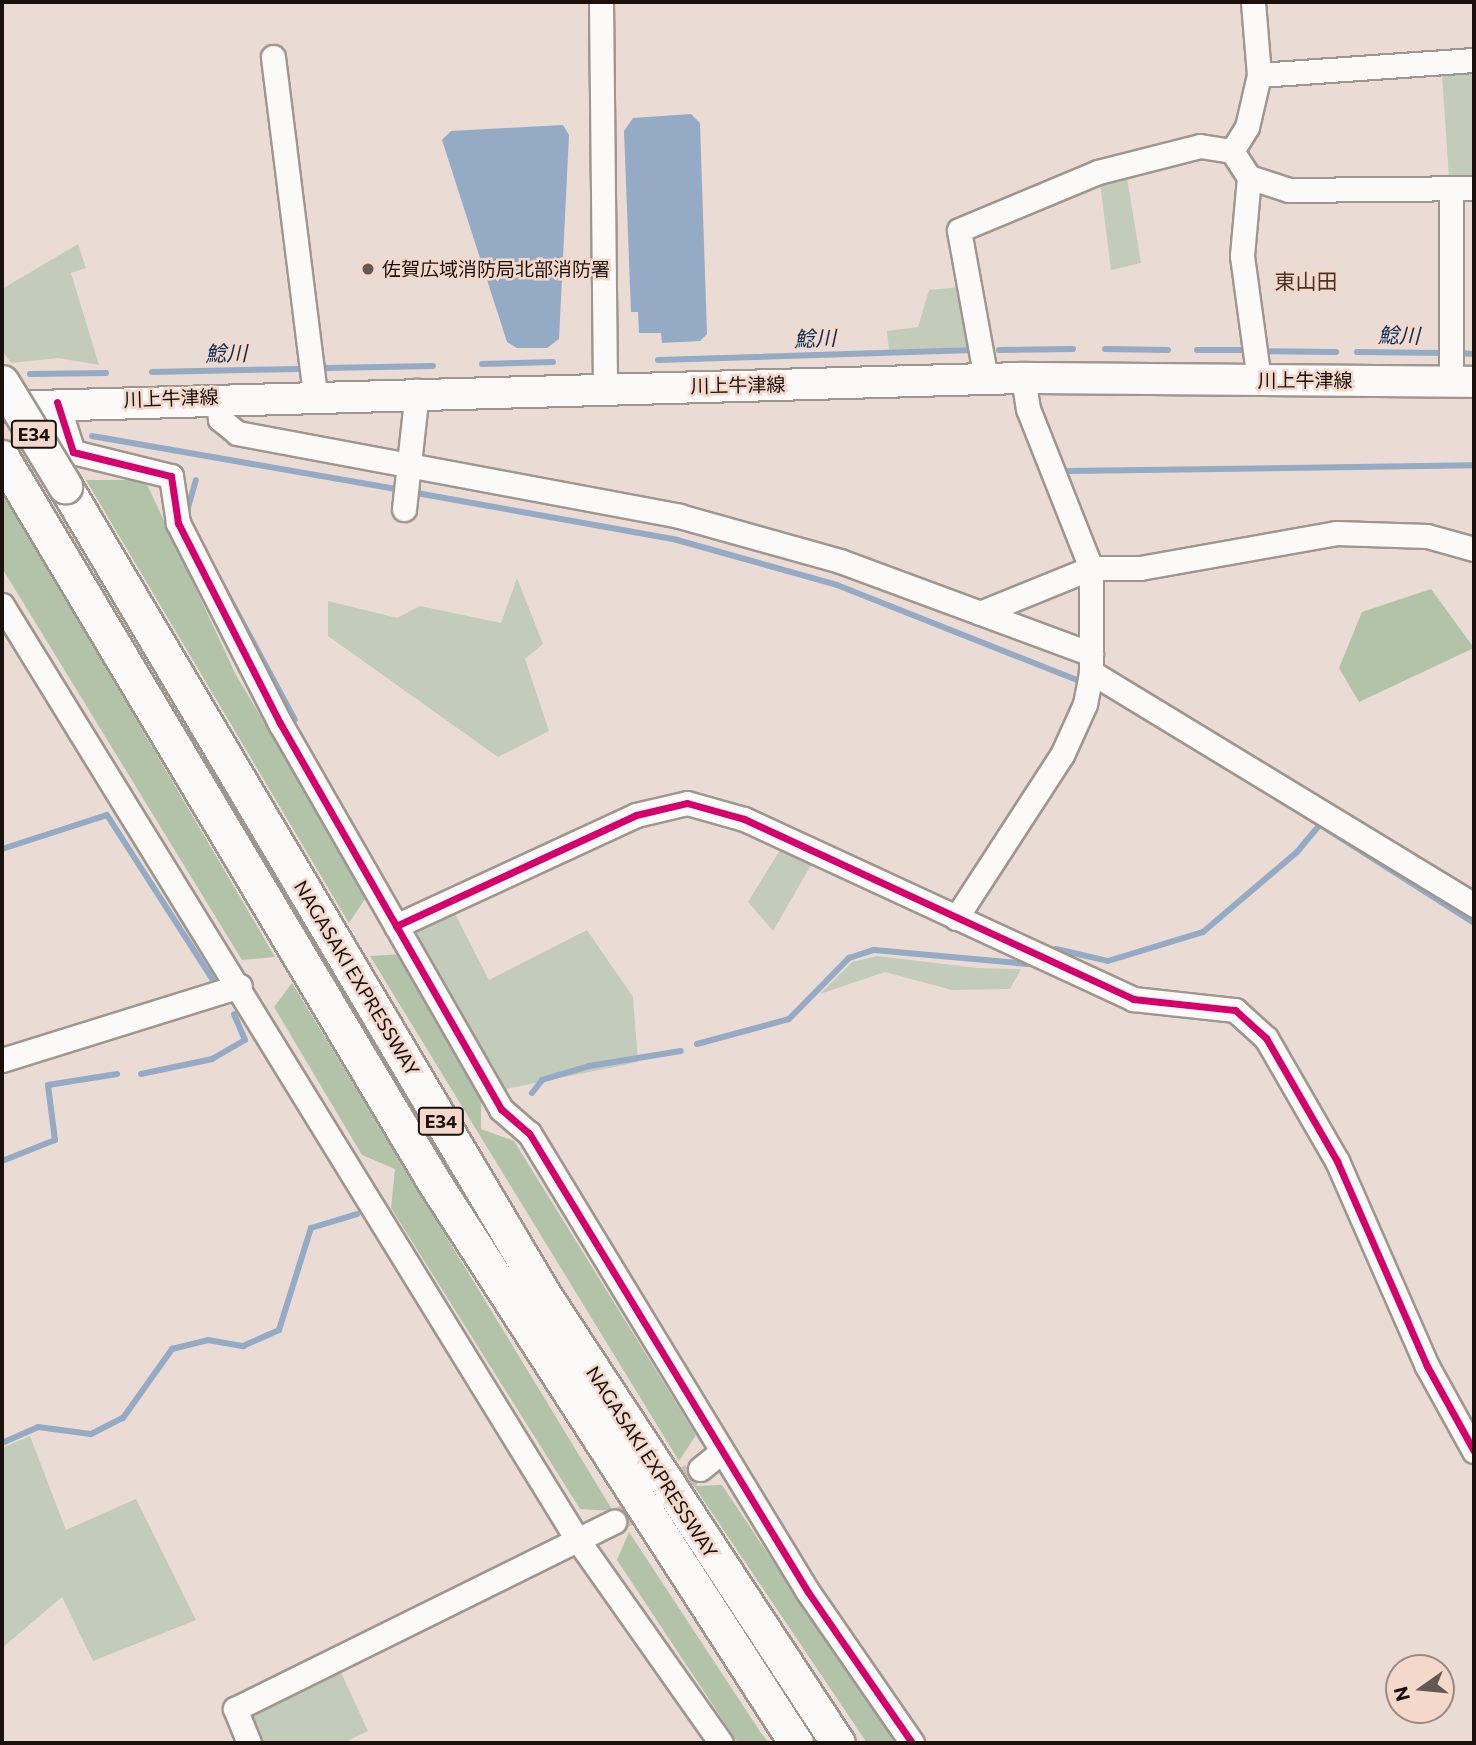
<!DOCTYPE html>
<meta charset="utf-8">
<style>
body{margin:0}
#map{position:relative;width:1476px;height:1745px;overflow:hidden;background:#eadcd4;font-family:Commissioner,"Noto Sans JP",sans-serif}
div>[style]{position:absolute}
.green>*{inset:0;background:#c3ccba}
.forest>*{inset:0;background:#b2c3aa}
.water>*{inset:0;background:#95aac4}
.stream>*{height:6px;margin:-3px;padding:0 3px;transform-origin:3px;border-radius:3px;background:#95aac4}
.minor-tunnel>*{height:23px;margin-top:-11.5px;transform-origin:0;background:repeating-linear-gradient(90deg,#cbbeb6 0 23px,transparent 0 34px)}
.roads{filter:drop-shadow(2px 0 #a09690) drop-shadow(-2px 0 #a09690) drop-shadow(0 2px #a09690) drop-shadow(0 -2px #a09690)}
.minor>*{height:23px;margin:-11.5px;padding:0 11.5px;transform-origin:11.5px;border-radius:11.5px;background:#fcfaf9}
.major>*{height:30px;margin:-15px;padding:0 15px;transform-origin:15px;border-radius:15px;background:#fcfaf9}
.highway>*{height:33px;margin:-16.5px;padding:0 16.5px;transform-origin:16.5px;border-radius:16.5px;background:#fcfaf9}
.bridges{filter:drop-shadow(2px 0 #a09690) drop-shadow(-2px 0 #a09690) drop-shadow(0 2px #a09690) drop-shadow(0 -2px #a09690)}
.highway-bridge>*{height:33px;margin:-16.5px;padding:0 16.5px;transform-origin:16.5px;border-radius:16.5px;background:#fcfaf9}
.cycleway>*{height:7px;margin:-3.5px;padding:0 3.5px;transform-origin:3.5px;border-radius:3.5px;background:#d6006c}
.dots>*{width:19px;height:19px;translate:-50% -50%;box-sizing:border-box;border:4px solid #f3d8cb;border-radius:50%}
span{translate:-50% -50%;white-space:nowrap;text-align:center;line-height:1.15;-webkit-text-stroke:5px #f3d8cb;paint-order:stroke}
.shield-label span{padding:2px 5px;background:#f3d8cb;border:2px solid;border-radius:5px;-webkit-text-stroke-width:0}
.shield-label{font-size:18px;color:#1a110c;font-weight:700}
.poi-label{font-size:19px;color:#1a110c}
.left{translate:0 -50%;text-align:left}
.street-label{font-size:19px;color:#1a110c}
.neighbourhood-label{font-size:21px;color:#49342a}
.water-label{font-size:21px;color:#082e56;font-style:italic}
.frame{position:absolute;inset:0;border:4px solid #1a110c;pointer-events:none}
.north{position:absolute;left:1385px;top:1654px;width:70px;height:70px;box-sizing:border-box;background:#f3d8cb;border:2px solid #9c887f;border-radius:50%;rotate:255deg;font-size:19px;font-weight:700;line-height:28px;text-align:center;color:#1a110c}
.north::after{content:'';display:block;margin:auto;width:24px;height:32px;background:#635852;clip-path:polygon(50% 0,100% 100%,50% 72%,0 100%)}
</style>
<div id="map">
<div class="green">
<div style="clip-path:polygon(1474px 72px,1474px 178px,1449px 179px,1442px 74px)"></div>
<div style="clip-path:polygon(1126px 172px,1141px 263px,1111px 270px,1100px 182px)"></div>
<div style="clip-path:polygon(78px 244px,86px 268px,71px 273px,99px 365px,58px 358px,11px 363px,2px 350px,2px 289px)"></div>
<div style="clip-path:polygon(959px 287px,975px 347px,889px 350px,887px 331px,918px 327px,929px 290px)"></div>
<div style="clip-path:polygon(517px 578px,543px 644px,525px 659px,549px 731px,498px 757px,328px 636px,328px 601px,397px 618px,420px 606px,501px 623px)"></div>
<div style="clip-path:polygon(783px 845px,814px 860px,773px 931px,748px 902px)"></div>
<div style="clip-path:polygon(454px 912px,489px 980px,587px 930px,633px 997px,638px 1062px,506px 1089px,415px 933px)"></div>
<div style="clip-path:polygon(877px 956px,977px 968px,1021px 969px,1010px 989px,952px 990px,885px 972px,820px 994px,852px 962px)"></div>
<div style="clip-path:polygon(30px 1436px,66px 1530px,136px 1499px,196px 1620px,93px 1661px,62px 1597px,2px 1648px,2px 1448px)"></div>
<div style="clip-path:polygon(337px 1664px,368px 1731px,343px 1743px,259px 1743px,245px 1713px)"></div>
</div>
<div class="forest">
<div style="clip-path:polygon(86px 480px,145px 480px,236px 675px,367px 896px,349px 923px)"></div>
<div style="clip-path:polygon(2px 490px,275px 957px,242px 960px,2px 568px)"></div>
<div style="clip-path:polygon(1431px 589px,1474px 648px,1359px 702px,1339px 668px,1362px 612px)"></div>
<div style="clip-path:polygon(403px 954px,481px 1091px,481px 1129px,514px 1141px,696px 1435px,679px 1461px,370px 956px)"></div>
<div style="clip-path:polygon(292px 983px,613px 1511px,580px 1509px,391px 1208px,395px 1169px,362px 1155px,274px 1007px)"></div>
<div style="clip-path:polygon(722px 1485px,842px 1665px,897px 1743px,867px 1743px,694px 1486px)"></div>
<div style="clip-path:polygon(629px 1532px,761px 1733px,769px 1743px,738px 1743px,617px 1560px)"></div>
</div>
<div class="water">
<div style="clip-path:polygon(691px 114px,700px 123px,707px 334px,700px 341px,662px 343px,661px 333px,639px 333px,638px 312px,631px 312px,624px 131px,633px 118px)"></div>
<div style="clip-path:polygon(563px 125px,569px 135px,559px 339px,547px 348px,517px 348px,507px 342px,442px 140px,451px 131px)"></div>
</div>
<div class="stream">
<div style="left:1105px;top:349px;width:63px;rotate:0.9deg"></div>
<div style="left:999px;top:350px;width:74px;rotate:-0.8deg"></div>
<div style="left:1197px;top:350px;width:46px"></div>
<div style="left:1261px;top:351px;width:75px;rotate:0.8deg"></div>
<div style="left:1357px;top:352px;width:85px;rotate:0.7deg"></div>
<div style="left:1459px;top:353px;width:15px;rotate:4deg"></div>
<div style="left:658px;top:360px;width:315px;rotate:-1.8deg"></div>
<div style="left:482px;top:364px;width:71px;rotate:-1.6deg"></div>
<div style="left:325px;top:368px;width:108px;rotate:-1.1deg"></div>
<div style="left:152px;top:372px;width:148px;rotate:-1.2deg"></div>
<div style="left:30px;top:374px;width:76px;rotate:-0.8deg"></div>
<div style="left:92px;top:436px;width:313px;rotate:9.9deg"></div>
<div style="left:1068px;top:471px;width:406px;rotate:-0.8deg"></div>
<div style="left:411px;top:492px;width:270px;rotate:10.2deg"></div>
<div style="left:677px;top:540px;width:166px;rotate:15.7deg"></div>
<div style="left:837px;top:585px;width:267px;rotate:21.6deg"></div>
<div style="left:187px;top:511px;width:32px;rotate:-74deg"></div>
<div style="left:218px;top:577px;width:162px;rotate:61.7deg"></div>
<div style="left:1292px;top:807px;width:216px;rotate:32.5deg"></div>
<div style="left:2px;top:849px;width:110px;rotate:-17.9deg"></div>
<div style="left:107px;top:815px;width:196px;rotate:57.3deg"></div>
<div style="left:1056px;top:949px;width:53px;rotate:13deg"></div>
<div style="left:1108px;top:961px;width:99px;rotate:-17deg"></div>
<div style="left:1203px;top:932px;width:123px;rotate:-40.4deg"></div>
<div style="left:1297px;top:852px;width:35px;rotate:-50deg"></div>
<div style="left:697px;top:1044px;width:95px;rotate:-15.2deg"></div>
<div style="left:789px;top:1019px;width:86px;rotate:-45.5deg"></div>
<div style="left:849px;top:958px;width:26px;rotate:-18deg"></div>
<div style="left:874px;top:950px;width:154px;rotate:5.2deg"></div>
<div style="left:141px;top:1074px;width:73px;rotate:-11.9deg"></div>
<div style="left:212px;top:1059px;width:38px;rotate:-30deg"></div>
<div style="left:245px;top:1040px;width:28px;rotate:-113deg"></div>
<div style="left:532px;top:1093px;width:16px;rotate:-52deg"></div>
<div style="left:542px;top:1080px;width:49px;rotate:-16.6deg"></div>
<div style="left:589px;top:1066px;width:93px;rotate:-9.3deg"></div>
<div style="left:2px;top:1161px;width:57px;rotate:-21.6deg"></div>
<div style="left:55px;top:1140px;width:55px;rotate:-97.3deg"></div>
<div style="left:48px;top:1085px;width:70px;rotate:-9.1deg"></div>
<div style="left:2px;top:1443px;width:39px;rotate:-24deg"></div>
<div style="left:38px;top:1427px;width:53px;rotate:7.5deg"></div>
<div style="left:91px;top:1434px;width:36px;rotate:-27deg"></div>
<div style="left:123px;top:1418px;width:85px;rotate:-54.6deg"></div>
<div style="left:172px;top:1349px;width:37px;rotate:-14deg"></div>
<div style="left:208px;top:1340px;width:36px;rotate:10deg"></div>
<div style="left:243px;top:1346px;width:39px;rotate:-24deg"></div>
<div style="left:279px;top:1330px;width:107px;rotate:-72.6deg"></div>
<div style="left:311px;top:1228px;width:48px;rotate:-16.9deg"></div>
</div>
<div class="minor-tunnel">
<div style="left:614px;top:1522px;width:101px;rotate:-31.6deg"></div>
</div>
<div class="roads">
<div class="minor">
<div style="left:601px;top:2px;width:385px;rotate:89.4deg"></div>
<div style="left:273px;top:57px;width:340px;rotate:82.9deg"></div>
<div style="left:1259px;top:75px;width:216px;rotate:-4deg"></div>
<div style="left:1232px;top:151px;width:28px;rotate:-58deg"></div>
<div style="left:1247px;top:127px;width:53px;rotate:-77deg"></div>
<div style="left:1259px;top:75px;width:73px;rotate:-94.7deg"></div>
<div style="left:1249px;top:177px;width:79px;rotate:95.1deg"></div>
<div style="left:1242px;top:256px;width:125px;rotate:82.2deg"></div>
<div style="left:986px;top:379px;width:151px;rotate:-100.3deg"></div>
<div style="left:959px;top:230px;width:151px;rotate:-22.6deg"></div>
<div style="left:1098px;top:172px;width:105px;rotate:-14.3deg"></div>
<div style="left:1200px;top:146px;width:32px;rotate:9deg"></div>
<div style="left:1232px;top:151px;width:31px;rotate:57deg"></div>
<div style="left:1249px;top:177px;width:42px;rotate:18deg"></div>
<div style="left:1289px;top:190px;width:185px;rotate:-0.6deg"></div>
<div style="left:1451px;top:381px;width:192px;rotate:-90deg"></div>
<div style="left:218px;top:397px;width:22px;rotate:85deg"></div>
<div style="left:220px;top:419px;width:22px;rotate:39deg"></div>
<div style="left:237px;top:433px;width:450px;rotate:10.6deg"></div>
<div style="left:679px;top:516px;width:167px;rotate:15.6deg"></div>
<div style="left:840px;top:561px;width:268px;rotate:20.3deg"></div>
<div style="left:57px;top:402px;width:52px;rotate:72.3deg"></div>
<div style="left:73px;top:452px;width:101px;rotate:13.8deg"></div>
<div style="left:171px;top:476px;width:48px;rotate:81.5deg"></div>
<div style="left:178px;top:523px;width:225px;rotate:63deg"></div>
<div style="left:280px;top:723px;width:445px;rotate:60.2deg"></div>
<div style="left:501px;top:1109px;width:37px;rotate:41deg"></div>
<div style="left:529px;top:1133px;width:537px;rotate:58.71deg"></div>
<div style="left:808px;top:1592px;width:183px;rotate:55.4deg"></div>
<div style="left:404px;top:509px;width:119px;rotate:-83.7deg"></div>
<div style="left:2px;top:605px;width:1093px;rotate:58.39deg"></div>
<div style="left:575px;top:1536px;width:253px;rotate:54.8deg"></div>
<div style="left:980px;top:613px;width:120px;rotate:-22.1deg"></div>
<div style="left:1091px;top:568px;width:49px"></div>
<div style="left:1140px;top:568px;width:199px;rotate:-10.1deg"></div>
<div style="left:1336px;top:533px;width:91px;rotate:1.9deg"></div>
<div style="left:1427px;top:536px;width:49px;rotate:15.5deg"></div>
<div style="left:1091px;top:672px;width:448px;rotate:31.3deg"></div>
<div style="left:956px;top:918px;width:194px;rotate:-57deg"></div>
<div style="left:1062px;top:755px;width:56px;rotate:-65.7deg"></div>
<div style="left:1085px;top:704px;width:33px;rotate:-79deg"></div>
<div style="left:1091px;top:672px;width:104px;rotate:-90deg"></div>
<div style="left:1091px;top:568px;width:171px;rotate:-111.6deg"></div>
<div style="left:1028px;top:409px;width:31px;rotate:-99deg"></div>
<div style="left:396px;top:926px;width:264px;rotate:-24.8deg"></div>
<div style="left:636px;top:815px;width:52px;rotate:-13.2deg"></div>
<div style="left:687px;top:803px;width:59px;rotate:15.7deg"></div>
<div style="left:744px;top:819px;width:429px;rotate:24.8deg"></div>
<div style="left:1133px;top:999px;width:103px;rotate:6.2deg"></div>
<div style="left:1235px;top:1010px;width:42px;rotate:42.1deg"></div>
<div style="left:1266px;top:1038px;width:142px;rotate:60deg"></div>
<div style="left:1337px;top:1161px;width:224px;rotate:66.3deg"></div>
<div style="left:1427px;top:1366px;width:97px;rotate:61.1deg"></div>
<div style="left:2px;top:1060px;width:249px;rotate:-17.3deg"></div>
<div style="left:700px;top:1469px;width:26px;rotate:-39deg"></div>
<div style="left:249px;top:1743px;width:37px;rotate:-112deg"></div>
<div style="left:235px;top:1709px;width:423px;rotate:-26.3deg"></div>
</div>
<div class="major">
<div style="left:2px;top:407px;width:1021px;rotate:-1.63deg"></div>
<div style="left:1023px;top:378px;width:451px;rotate:0.5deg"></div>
</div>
<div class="highway">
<div style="left:2px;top:457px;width:844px;rotate:59.21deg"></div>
<div style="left:434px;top:1182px;width:668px;rotate:57.17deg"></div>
<div style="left:65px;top:486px;width:942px;rotate:59.35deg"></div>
<div style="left:545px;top:1296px;width:534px;rotate:56.76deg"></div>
</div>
</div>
<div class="bridges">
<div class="highway-bridge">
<div style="left:2px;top:382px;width:122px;rotate:58.8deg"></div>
</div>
</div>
<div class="cycleway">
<div style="left:57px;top:402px;width:52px;rotate:72.3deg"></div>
<div style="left:73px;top:452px;width:101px;rotate:13.8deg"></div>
<div style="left:171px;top:476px;width:48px;rotate:81.5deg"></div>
<div style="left:178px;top:523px;width:225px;rotate:63deg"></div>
<div style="left:280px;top:723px;width:445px;rotate:60.2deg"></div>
<div style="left:501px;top:1109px;width:37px;rotate:41deg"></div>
<div style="left:529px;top:1133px;width:537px;rotate:58.71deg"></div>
<div style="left:808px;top:1592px;width:183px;rotate:55.4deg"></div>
<div style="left:396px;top:926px;width:264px;rotate:-24.8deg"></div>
<div style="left:636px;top:815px;width:52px;rotate:-13.2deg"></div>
<div style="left:687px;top:803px;width:59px;rotate:15.7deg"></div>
<div style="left:744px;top:819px;width:429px;rotate:24.8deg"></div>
<div style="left:1133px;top:999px;width:103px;rotate:6.2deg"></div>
<div style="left:1235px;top:1010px;width:42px;rotate:42.1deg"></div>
<div style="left:1266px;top:1038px;width:142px;rotate:60deg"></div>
<div style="left:1337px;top:1161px;width:224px;rotate:66.3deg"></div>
<div style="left:1427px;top:1366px;width:97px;rotate:61.1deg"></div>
</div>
<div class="dots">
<div style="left:368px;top:269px;background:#635852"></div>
</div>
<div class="shield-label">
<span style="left:34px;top:434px">E34</span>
<span style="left:441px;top:1121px">E34</span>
</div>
<div class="poi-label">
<span class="left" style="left:382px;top:269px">佐賀広域消防局北部消防署</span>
</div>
<div class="street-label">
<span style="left:1305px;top:380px">川上牛津線</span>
<span style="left:738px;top:385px;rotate:-1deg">川上牛津線</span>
<span style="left:171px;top:398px;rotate:-2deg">川上牛津線</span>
<span style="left:357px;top:978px;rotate:59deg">NAGASAKI EXPRESSWAY</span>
<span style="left:652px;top:1462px;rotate:57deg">NAGASAKI EXPRESSWAY</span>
</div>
<div class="neighbourhood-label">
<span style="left:1306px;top:281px">東山田</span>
</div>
<div class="water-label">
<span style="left:1399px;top:335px;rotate:1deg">鯰川</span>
<span style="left:815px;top:338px;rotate:-2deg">鯰川</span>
<span style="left:226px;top:353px;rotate:-1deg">鯰川</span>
</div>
<div class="frame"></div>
<div class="north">N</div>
</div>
